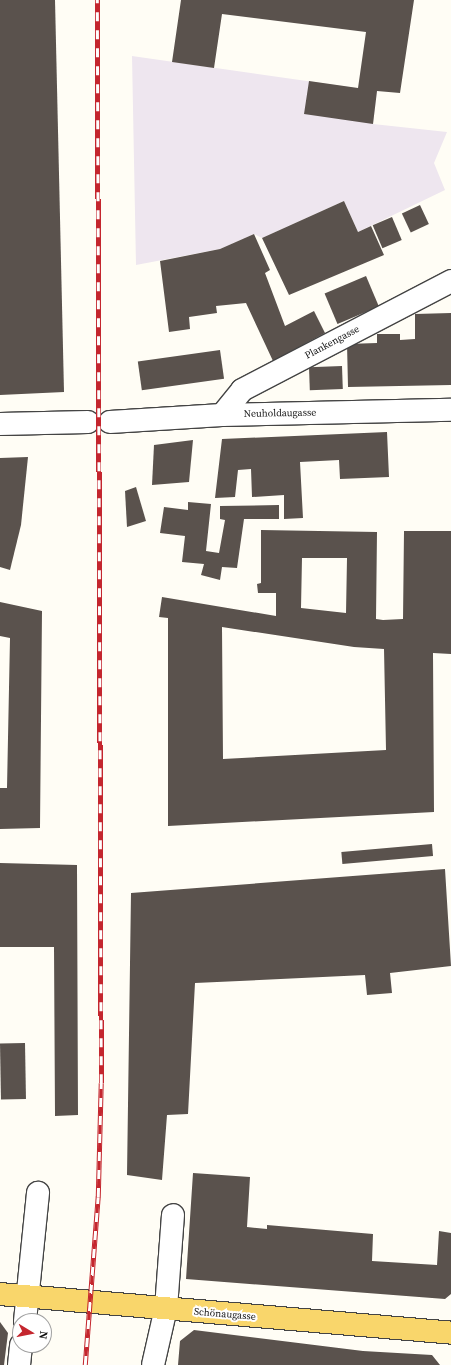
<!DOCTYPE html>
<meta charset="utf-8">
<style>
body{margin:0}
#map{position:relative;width:451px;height:1365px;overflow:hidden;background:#fffdf5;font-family:"Source Serif 4",serif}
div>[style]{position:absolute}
.industrial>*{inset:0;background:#eee6ef}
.building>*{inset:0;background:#5a524d;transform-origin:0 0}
.roads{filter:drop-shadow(1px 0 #444) drop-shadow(-1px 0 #444) drop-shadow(0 1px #444) drop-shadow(0 -1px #444)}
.minor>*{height:22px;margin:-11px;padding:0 11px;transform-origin:11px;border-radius:11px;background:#fff}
.major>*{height:22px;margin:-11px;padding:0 11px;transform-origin:11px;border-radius:11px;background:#f9d66b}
.rail>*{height:4.5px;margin-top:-2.25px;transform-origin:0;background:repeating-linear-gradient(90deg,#fff 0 9px,#c4262e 0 18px);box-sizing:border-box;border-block:1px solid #c4262e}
span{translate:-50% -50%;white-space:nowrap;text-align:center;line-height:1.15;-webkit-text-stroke:4px #fff;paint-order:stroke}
.street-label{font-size:10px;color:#111}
.north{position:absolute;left:12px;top:1313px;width:40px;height:40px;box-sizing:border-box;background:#fff;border:1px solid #a0a0a0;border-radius:50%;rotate:100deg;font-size:11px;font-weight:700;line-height:16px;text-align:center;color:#111}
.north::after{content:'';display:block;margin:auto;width:14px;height:18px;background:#c4262e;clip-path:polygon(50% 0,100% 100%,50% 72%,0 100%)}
</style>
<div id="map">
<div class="industrial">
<div style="clip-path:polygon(132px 56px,377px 91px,373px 124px,447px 132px,434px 163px,445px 190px,358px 232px,344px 201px,262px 238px,254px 234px,220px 249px,136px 265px)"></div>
</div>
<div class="building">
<div style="clip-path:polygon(0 0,55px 0,64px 392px,0 395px)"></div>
<div style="clip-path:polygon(181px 0,414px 0,400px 93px,377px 91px,373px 124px,304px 114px,309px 81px,358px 88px,366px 32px,222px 14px,214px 68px,172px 62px)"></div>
<div style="clip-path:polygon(344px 201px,358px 232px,371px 226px,384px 255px,289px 295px,262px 238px)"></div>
<div style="left:420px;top:205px;width:21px;height:20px;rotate:65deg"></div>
<div style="left:392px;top:217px;width:25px;height:21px;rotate:67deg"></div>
<div style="clip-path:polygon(254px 234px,270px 270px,265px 273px,285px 326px,314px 311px,325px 333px,273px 361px,246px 303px,216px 306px,217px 313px,189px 317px,190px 329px,169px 332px,160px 261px,220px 249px)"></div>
<div style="left:366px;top:276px;width:33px;height:45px;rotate:67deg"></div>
<div style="clip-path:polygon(451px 313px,451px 385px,348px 387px,347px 344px,377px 343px,377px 334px,400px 334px,400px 340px,415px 339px,415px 314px)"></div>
<div style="left:220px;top:350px;width:29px;height:83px;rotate:82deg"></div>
<div style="left:342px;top:366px;width:23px;height:33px;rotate:88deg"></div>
<div style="clip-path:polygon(387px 432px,389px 477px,340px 479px,339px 460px,300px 462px,303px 518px,284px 519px,284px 495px,252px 497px,251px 469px,238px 470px,235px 497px,215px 498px,222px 439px)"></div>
<div style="clip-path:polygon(193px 440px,189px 482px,152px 485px,154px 445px)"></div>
<div style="clip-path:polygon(28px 457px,21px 525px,10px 570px,0 567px,0 458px)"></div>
<div style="clip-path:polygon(136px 487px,146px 521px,127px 527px,125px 491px)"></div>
<div style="clip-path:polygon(188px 502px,211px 504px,206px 551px,219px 553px,225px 520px,220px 519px,220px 506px,279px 505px,279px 519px,244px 519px,237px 568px,222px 567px,220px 580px,201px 575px,204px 564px,182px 562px,185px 536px,160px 533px,164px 507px,188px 510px)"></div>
<div style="clip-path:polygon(evenodd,261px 530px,377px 532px,376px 619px,383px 620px,403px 619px,404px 531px,451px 531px,451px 654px,433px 653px,434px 812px,168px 826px,168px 618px,159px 617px,162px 597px,276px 616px,276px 593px,258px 593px,257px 584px,261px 583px,261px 530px,302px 558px,347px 558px,346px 613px,301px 608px,302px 558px,261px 530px,222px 627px,354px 647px,384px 649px,386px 750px,223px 759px,222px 627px)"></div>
<div style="clip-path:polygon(0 602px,42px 611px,40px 828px,0 829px,0 788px,7px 788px,10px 638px,0 636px)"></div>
<div style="left:432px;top:844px;width:12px;height:91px;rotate:85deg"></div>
<div style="clip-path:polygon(0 863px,77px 865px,78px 1115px,55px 1116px,54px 947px,0 947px)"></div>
<div style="clip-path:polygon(445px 869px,451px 966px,390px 973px,392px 993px,367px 995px,365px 975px,195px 983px,188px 1114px,167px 1115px,162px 1180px,127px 1175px,131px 893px)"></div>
<div style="left:25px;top:1043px;width:56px;height:25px;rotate:89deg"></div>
<div style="clip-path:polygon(193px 1173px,250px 1177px,247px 1227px,267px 1229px,267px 1225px,373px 1234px,372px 1261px,437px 1265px,439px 1231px,451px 1233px,451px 1294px,445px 1299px,186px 1279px)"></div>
<div style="clip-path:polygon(0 1322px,8px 1333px,4px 1365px,0 1365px)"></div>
<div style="clip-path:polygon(194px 1330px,363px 1351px,432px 1355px,440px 1365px,178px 1365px,180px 1341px)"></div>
</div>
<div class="roads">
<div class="minor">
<div style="left:222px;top:415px;width:32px;rotate:-51deg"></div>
<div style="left:242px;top:390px;width:236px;rotate:-27.5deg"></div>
<div style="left:110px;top:422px;width:112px;rotate:-3.6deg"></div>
<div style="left:222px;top:415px;width:229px;rotate:-1.3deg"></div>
<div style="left:0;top:424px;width:88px;rotate:-1.3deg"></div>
<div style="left:25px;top:1321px;width:129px;rotate:-84.2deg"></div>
<div style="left:19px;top:1365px;width:20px;rotate:-84deg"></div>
<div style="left:153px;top:1365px;width:58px;rotate:-77.2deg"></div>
<div style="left:166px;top:1308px;width:93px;rotate:-85.7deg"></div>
</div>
<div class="major">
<div style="left:0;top:1294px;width:453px;rotate:4.9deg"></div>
</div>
</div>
<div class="rail">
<div style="left:85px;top:1365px;width:169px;rotate:-85.6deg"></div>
<div style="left:98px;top:1197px;width:114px;rotate:-88.5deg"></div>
<div style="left:101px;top:1083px;width:1083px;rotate:-90.21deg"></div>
</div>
<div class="street-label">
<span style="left:332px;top:342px;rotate:-28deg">Plankengasse</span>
<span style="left:280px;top:413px;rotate:-1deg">Neuholdaugasse</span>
<span style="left:225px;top:1314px;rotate:5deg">Schönaugasse</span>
</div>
<div class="north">N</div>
</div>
